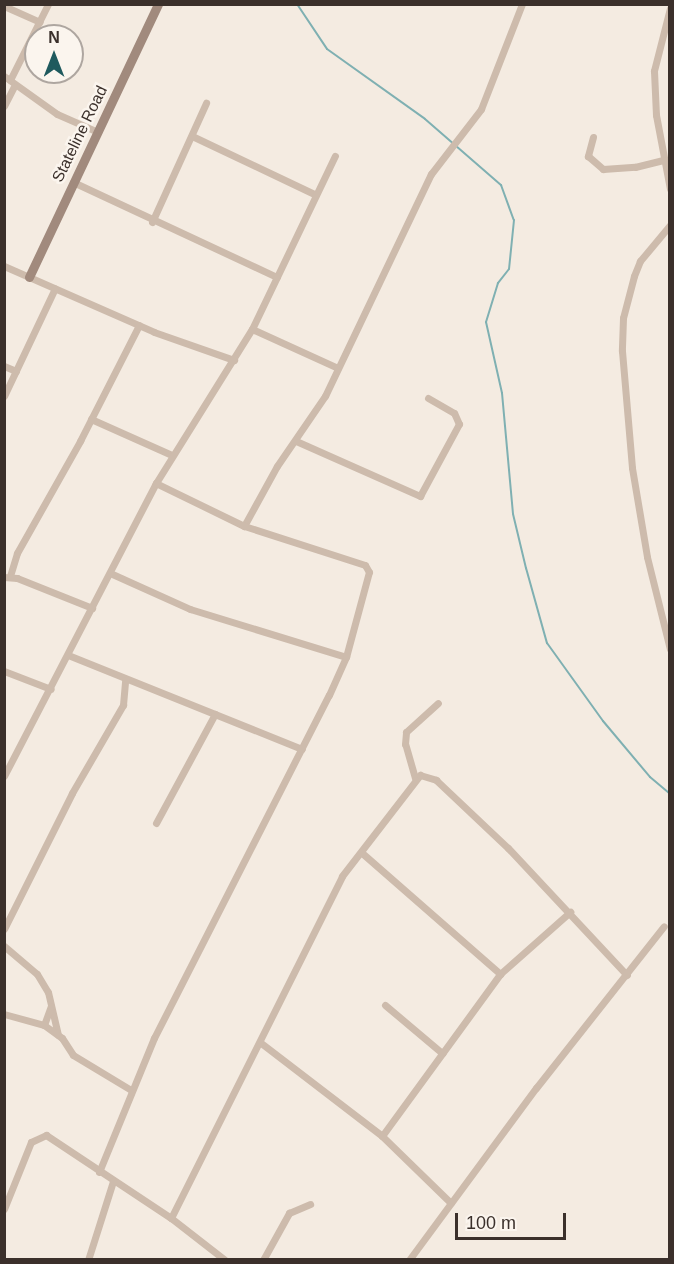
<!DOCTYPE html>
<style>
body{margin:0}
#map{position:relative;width:674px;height:1264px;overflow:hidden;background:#f4ebe1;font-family:Helvetica,sans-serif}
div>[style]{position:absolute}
.stream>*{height:2px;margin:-1px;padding:0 1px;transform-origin:1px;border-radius:1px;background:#7fb0b2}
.street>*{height:7px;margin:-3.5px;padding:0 3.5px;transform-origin:3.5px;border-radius:3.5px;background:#cdbbac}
.secondary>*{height:9px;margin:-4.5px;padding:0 4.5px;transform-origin:4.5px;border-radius:4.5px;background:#a18a7d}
span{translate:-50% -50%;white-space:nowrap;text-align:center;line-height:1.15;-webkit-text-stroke:5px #fbf5ee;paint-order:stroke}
.street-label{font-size:16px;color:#3b302b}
.frame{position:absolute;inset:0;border:6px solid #3b302b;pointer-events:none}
.north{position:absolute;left:24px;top:24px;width:60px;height:60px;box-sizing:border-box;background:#fbf5ee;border:2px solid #aea6a0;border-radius:50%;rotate:0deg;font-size:16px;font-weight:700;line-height:24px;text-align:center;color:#3b302b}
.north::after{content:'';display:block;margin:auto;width:21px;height:27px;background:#1f5a5e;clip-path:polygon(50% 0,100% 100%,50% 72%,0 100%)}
.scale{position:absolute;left:455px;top:1213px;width:111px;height:27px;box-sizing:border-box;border:3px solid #3b302b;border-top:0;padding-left:8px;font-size:18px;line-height:21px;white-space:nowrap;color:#3b302b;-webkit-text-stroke:4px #fbf5ee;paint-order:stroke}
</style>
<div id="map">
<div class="stream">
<div style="left:297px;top:4px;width:54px;rotate:56.3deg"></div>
<div style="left:327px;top:49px;width:120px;rotate:35.5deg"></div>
<div style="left:425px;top:119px;width:101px;rotate:41deg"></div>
<div style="left:501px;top:185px;width:37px;rotate:70deg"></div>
<div style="left:514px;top:220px;width:49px;rotate:95.8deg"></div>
<div style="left:509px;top:269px;width:18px;rotate:128deg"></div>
<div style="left:498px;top:283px;width:41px;rotate:107.1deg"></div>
<div style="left:486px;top:322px;width:73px;rotate:77.3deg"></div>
<div style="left:502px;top:393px;width:121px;rotate:84.8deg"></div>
<div style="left:513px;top:514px;width:56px;rotate:76.5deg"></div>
<div style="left:526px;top:568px;width:78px;rotate:74.4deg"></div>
<div style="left:547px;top:643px;width:96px;rotate:54.3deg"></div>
<div style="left:603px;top:721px;width:73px;rotate:50deg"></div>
<div style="left:650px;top:777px;width:26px;rotate:40deg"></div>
</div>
<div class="street">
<div style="left:4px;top:6px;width:39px;rotate:24deg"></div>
<div style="left:670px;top:8px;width:65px;rotate:104.3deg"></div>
<div style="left:654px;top:71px;width:44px;rotate:87.4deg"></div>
<div style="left:656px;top:115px;width:75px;rotate:79.3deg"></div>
<div style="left:4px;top:76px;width:65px;rotate:35.6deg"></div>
<div style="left:57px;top:114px;width:45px;rotate:23.7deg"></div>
<div style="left:10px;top:80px;width:85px;rotate:-63.4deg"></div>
<div style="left:4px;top:106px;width:22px;rotate:-63deg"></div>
<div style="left:192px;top:136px;width:137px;rotate:25.4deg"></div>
<div style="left:593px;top:137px;width:20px;rotate:105deg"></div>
<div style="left:588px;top:156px;width:20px;rotate:41deg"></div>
<div style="left:603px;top:169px;width:32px;rotate:-4deg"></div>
<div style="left:635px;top:167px;width:29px;rotate:-14deg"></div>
<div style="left:73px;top:182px;width:225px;rotate:25deg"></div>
<div style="left:152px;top:222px;width:131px;rotate:-65.6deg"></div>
<div style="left:670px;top:225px;width:47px;rotate:129.8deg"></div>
<div style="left:640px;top:261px;width:16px;rotate:112deg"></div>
<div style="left:634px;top:276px;width:43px;rotate:104.7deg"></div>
<div style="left:623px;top:318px;width:33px;rotate:92deg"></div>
<div style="left:622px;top:351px;width:117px;rotate:85.1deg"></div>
<div style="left:632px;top:468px;width:90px;rotate:80.4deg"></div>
<div style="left:647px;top:557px;width:95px;rotate:76deg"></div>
<div style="left:4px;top:266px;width:164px;rotate:23.7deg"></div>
<div style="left:154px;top:332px;width:85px;rotate:19.3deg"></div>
<div style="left:252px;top:329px;width:94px;rotate:24.4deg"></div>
<div style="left:4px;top:366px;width:13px;rotate:23deg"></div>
<div style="left:4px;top:396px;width:119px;rotate:-64.7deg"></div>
<div style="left:91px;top:419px;width:89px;rotate:24deg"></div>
<div style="left:296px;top:441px;width:136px;rotate:23.9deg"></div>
<div style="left:420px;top:496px;width:82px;rotate:-61.6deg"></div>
<div style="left:459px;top:424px;width:12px;rotate:-114deg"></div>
<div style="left:454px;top:413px;width:30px;rotate:-150deg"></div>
<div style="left:244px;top:526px;width:68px;rotate:-61.2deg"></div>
<div style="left:277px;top:466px;width:85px;rotate:-55.6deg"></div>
<div style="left:325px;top:396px;width:246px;rotate:-64.5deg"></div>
<div style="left:431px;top:174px;width:82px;rotate:-52.4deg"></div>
<div style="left:481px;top:109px;width:113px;rotate:-68.7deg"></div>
<div style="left:110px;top:573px;width:88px;rotate:24.2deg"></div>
<div style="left:190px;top:609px;width:163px;rotate:17.1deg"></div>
<div style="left:10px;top:576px;width:24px;rotate:-73deg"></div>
<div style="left:17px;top:553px;width:129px;rotate:-60.6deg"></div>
<div style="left:80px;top:441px;width:130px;rotate:-63deg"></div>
<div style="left:4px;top:577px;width:13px;rotate:4deg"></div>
<div style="left:17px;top:578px;width:81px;rotate:21.8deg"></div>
<div style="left:68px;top:655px;width:252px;rotate:21.9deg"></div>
<div style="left:4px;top:671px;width:50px;rotate:21deg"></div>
<div style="left:4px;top:776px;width:330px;rotate:-62.6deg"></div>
<div style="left:156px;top:483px;width:181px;rotate:-58.1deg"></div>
<div style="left:252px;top:329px;width:192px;rotate:-64.4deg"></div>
<div style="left:415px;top:778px;width:35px;rotate:-106deg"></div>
<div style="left:405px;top:744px;width:12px;rotate:-85deg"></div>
<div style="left:406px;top:732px;width:43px;rotate:-42.2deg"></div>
<div style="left:156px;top:823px;width:124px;rotate:-61.6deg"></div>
<div style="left:362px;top:853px;width:184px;rotate:41.2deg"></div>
<div style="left:4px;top:929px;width:152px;rotate:-63.4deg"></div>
<div style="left:72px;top:793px;width:102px;rotate:-59.9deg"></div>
<div style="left:123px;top:705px;width:25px;rotate:-85deg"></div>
<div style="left:4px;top:946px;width:43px;rotate:40.3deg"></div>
<div style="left:37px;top:974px;width:21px;rotate:59deg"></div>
<div style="left:48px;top:992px;width:44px;rotate:76.9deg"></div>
<div style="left:385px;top:1005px;width:75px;rotate:40.1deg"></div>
<div style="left:4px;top:1014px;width:41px;rotate:15.4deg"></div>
<div style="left:44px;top:1025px;width:22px;rotate:36deg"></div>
<div style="left:62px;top:1038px;width:20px;rotate:57deg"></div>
<div style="left:73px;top:1055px;width:68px;rotate:31.1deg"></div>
<div style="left:44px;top:1025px;width:20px;rotate:-70deg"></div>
<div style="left:261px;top:1043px;width:153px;rotate:37.5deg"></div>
<div style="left:382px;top:1136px;width:96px;rotate:44.2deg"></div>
<div style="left:382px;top:1136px;width:200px;rotate:-53.9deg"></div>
<div style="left:500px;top:974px;width:94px;rotate:-41.5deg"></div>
<div style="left:99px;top:1172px;width:145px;rotate:-67.7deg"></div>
<div style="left:154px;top:1038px;width:385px;rotate:-63deg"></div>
<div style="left:329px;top:695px;width:42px;rotate:-65.9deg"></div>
<div style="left:346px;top:657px;width:88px;rotate:-74.9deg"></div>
<div style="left:369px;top:572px;width:8px;rotate:-120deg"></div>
<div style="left:365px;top:565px;width:127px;rotate:-162.1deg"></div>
<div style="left:244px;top:526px;width:98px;rotate:-154deg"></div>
<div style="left:4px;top:1209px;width:72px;rotate:-68.1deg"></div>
<div style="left:31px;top:1142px;width:17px;rotate:-25deg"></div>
<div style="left:46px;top:1135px;width:150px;rotate:33.6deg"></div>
<div style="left:171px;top:1218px;width:68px;rotate:37.9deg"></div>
<div style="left:171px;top:1218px;width:382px;rotate:-63.4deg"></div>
<div style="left:342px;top:876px;width:128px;rotate:-52.3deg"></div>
<div style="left:420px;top:775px;width:17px;rotate:17deg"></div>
<div style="left:436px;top:780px;width:99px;rotate:43.4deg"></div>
<div style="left:508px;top:848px;width:174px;rotate:46.9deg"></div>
<div style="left:88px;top:1260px;width:83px;rotate:-72.4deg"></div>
<div style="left:263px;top:1260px;width:54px;rotate:-61deg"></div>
<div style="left:289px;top:1213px;width:23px;rotate:-23deg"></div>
<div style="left:409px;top:1260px;width:214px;rotate:-53.6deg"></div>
<div style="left:536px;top:1088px;width:206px;rotate:-51.7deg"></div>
</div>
<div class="secondary">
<div style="left:29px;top:277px;width:302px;rotate:-64.7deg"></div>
</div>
<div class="street-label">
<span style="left:80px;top:134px;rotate:-64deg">Stateline Road</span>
</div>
<div class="frame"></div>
<div class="north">N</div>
<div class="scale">100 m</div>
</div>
